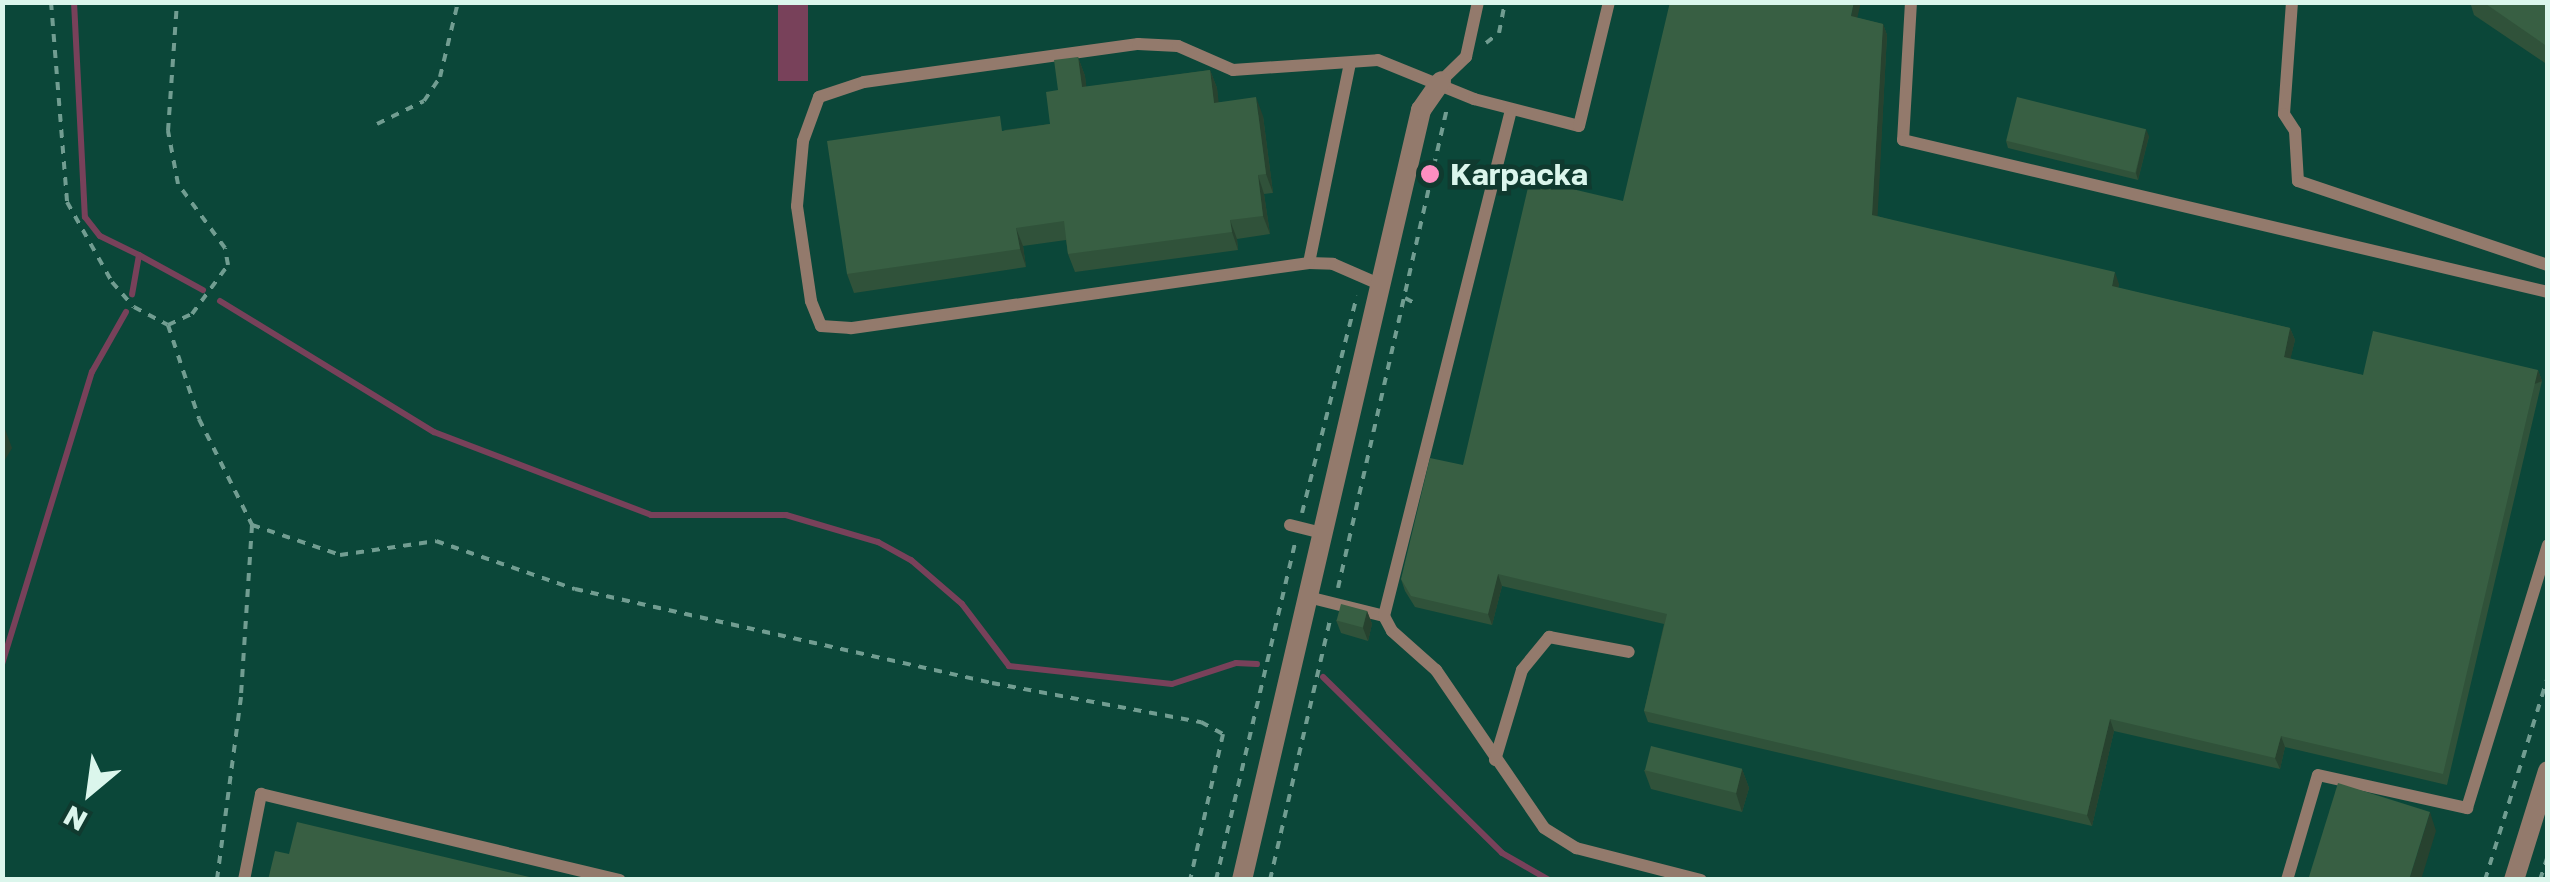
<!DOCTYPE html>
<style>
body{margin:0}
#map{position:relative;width:2550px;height:882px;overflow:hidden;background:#0b4739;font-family:"Golos Text",sans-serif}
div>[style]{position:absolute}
.water>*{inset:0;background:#78415a;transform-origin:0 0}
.stream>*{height:6px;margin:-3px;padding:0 3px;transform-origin:3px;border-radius:3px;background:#78415a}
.path>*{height:4px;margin-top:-2px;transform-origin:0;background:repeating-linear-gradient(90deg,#719d91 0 8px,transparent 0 16px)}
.lane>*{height:12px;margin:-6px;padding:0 6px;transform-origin:6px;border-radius:6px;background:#937a6c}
.street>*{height:20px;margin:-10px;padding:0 10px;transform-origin:10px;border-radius:10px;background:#937a6c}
.wall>*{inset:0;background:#30523a}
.shaded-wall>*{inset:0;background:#27422f;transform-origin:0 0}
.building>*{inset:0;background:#385f43;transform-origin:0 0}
.dots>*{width:28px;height:28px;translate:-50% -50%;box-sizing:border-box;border:5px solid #103a2f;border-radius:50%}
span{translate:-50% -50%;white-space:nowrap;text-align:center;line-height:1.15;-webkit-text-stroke:9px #103a2f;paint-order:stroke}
.poi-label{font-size:30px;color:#dbf6ec;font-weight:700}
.left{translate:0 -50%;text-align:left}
.frame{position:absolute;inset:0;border:5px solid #dbf6ec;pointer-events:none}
.north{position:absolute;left:40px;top:742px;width:100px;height:100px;-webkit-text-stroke:8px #103a2f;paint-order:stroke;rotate:209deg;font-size:28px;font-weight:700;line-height:40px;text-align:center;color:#dbf6ec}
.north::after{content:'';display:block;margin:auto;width:35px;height:45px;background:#dbf6ec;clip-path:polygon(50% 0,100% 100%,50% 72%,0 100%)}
</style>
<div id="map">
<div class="water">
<div style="left:778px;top:3px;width:30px;height:78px"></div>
</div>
<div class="stream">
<div style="left:74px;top:2px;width:215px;rotate:87.1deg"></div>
<div style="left:85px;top:217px;width:24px;rotate:52deg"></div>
<div style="left:100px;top:236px;width:43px;rotate:26deg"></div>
<div style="left:139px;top:255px;width:40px;rotate:100deg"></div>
<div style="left:139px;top:255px;width:73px;rotate:28.7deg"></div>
<div style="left:220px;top:301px;width:251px;rotate:31.5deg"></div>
<div style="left:434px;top:432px;width:232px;rotate:20.9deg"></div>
<div style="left:651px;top:515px;width:135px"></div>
<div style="left:786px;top:515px;width:96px;rotate:16.4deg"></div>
<div style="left:878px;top:542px;width:38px;rotate:29deg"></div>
<div style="left:911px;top:560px;width:67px;rotate:40.8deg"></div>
<div style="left:962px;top:604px;width:78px;rotate:52.8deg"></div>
<div style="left:1009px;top:666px;width:164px;rotate:6.3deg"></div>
<div style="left:1172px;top:684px;width:67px;rotate:-18.2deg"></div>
<div style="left:1236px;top:663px;width:21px;rotate:3deg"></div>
<div style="left:2px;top:664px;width:306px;rotate:-72.9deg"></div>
<div style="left:92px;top:372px;width:69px;rotate:-60.5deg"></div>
<div style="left:1323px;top:677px;width:251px;rotate:44.5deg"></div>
<div style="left:1502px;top:853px;width:54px;rotate:29.9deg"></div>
</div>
<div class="path">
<div style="left:51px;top:2px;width:201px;rotate:85.4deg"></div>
<div style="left:67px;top:202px;width:92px;rotate:60.6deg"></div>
<div style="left:112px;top:282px;width:33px;rotate:49deg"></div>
<div style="left:134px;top:307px;width:38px;rotate:28deg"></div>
<div style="left:168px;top:325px;width:99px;rotate:71.7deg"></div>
<div style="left:199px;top:419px;width:119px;rotate:63.4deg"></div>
<div style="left:252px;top:525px;width:172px;rotate:93.7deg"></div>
<div style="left:241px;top:697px;width:185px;rotate:97.5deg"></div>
<div style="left:1486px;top:43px;width:16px;rotate:-38deg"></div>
<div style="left:1499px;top:33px;width:32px;rotate:-79deg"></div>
<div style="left:377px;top:124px;width:52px;rotate:-26.1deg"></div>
<div style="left:424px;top:101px;width:29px;rotate:-56deg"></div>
<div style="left:440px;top:77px;width:77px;rotate:-76.5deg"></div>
<div style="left:1405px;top:298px;width:15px;rotate:28deg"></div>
<div style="left:168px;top:325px;width:26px;rotate:-25deg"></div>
<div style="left:192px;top:314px;width:61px;rotate:-53.7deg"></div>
<div style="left:228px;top:265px;width:17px;rotate:-100deg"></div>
<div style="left:225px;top:248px;width:79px;rotate:-126.3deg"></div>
<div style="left:178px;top:184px;width:54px;rotate:-100.7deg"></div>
<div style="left:168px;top:131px;width:129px;rotate:-86deg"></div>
<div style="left:1302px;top:513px;width:224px;rotate:-75.8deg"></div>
<div style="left:252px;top:525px;width:93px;rotate:18.8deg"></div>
<div style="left:340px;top:555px;width:97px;rotate:-8.3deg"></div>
<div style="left:436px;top:541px;width:147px;rotate:19.1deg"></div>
<div style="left:575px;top:589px;width:427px;rotate:12.7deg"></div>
<div style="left:992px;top:683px;width:213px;rotate:10.6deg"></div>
<div style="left:1201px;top:722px;width:25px;rotate:29deg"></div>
<div style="left:1223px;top:734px;width:150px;rotate:102.7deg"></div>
<div style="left:1338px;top:588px;width:495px;rotate:-77.2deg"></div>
<div style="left:1216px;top:880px;width:347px;rotate:-76.8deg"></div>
<div style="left:1270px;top:880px;width:266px;rotate:-77deg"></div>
<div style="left:2485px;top:880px;width:214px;rotate:-72.8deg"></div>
<div style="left:2540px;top:880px;width:25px;rotate:-72deg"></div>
</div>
<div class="lane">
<div style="left:1911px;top:2px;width:138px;rotate:93.3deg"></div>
<div style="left:1903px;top:140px;width:663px;rotate:13.26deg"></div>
<div style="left:2292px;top:2px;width:112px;rotate:94.1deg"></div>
<div style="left:2284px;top:114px;width:20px;rotate:57deg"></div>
<div style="left:2295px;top:131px;width:50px;rotate:86.6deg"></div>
<div style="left:2298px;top:181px;width:264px;rotate:18.6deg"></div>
<div style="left:1350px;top:63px;width:204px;rotate:101.6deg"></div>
<div style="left:1309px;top:263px;width:24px;rotate:2deg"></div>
<div style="left:1333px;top:264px;width:52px;rotate:23.6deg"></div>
<div style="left:1441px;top:81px;width:35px;rotate:-44deg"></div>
<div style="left:1466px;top:57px;width:56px;rotate:-77.7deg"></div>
<div style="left:1309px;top:263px;width:463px;rotate:171.9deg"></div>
<div style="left:851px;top:328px;width:30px;rotate:-176deg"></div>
<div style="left:821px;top:326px;width:27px;rotate:-112deg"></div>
<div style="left:811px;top:301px;width:96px;rotate:-98.4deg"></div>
<div style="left:797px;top:206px;width:65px;rotate:-84.7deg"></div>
<div style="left:803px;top:141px;width:47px;rotate:-70deg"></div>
<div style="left:819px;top:97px;width:47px;rotate:-18.4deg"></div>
<div style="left:864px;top:82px;width:277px;rotate:-7.9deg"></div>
<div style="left:1138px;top:44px;width:40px;rotate:2.9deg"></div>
<div style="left:1178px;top:46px;width:60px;rotate:23.6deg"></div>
<div style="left:1233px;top:70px;width:145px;rotate:-3.9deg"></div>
<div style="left:1378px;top:60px;width:104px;rotate:22.1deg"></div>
<div style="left:1474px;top:99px;width:108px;rotate:14.4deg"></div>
<div style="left:1579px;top:126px;width:128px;rotate:-76.4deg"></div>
<div style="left:1290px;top:525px;width:34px;rotate:14deg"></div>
<div style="left:1308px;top:597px;width:78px;rotate:14deg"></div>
<div style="left:1384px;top:616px;width:17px;rotate:62deg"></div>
<div style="left:1392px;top:631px;width:59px;rotate:41.6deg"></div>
<div style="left:1436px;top:670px;width:191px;rotate:55.6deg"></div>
<div style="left:1544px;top:828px;width:38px;rotate:32deg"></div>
<div style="left:1576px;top:848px;width:129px;rotate:14.4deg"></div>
<div style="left:1384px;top:616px;width:522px;rotate:-75.91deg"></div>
<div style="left:1495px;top:760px;width:94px;rotate:-73.3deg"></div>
<div style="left:1522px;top:670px;width:43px;rotate:-50.7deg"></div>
<div style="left:1549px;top:637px;width:81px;rotate:10.6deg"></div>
<div style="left:244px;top:880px;width:88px;rotate:-78.8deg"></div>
<div style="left:261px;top:794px;width:369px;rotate:13.5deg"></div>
<div style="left:2287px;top:880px;width:109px;rotate:-73.6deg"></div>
<div style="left:2318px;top:775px;width:153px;rotate:12.5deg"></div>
<div style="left:2467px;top:808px;width:275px;rotate:-72.9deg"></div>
</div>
<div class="street">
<div style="left:1242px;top:880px;width:791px;rotate:-76.91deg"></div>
<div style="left:1421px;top:110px;width:35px;rotate:-55deg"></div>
<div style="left:2514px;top:880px;width:114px;rotate:-72.7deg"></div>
</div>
<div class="wall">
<div style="clip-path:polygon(2470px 2px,2548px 2px,2548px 65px,2474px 15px)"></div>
<div style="clip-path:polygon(1858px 18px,1883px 24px,1887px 35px,1877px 216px,2119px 284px,2118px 288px,2290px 328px,2295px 340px,2290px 359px,2363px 375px,2538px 370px,2542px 381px,2447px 785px,2285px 747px,2280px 769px,2114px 731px,2092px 826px,1648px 722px,1644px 711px,1664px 624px,1502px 586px,1492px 625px,1415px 607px,1405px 591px,1401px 579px,1463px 465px,1623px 201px)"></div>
<div style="clip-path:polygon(1078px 57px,1085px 76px,1086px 87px,1210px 70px,1217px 88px,1218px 102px,1263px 116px,1273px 193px,1264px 194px,1270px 234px,1237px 239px,1238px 250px,1075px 272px,1068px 254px,1066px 240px,1023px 246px,1026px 267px,854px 293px,847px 274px,1005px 130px,1050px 124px,1058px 90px)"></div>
<div style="clip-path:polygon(2149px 136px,2138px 180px,2008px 148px,2006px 141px)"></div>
<div style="clip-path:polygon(1367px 611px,1372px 624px,1368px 641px,1341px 633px,1336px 620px)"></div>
<div style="clip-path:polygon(1742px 769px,1749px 788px,1742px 812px,1651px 789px,1644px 770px)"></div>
</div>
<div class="shaded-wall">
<div style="clip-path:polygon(1854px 2px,1861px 2px,1855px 28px,1851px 16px)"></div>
<div style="clip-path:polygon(1883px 24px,1887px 35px,1877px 227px,1872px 215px)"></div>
<div style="clip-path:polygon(1078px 57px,1085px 76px,1089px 106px,1082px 87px)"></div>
<div style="clip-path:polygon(1210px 70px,1217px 88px,1221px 121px,1214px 103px)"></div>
<div style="clip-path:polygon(1256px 97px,1263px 116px,1273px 193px,1266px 174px)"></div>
<div style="clip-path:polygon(2146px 129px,2149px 136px,2138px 180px,2136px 173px)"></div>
<div style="clip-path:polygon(1258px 175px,1264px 194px,1270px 234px,1263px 216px)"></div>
<div style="clip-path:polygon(1230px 220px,1237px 239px,1238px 250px,1232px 232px)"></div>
<div style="clip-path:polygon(1016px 228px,1023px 246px,1026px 267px,1020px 249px)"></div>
<div style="clip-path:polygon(2115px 272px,2119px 284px,2116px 298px,2112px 286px)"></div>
<div style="clip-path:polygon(2290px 328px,2295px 340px,2288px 369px,2284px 357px)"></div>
<div style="left:2538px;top:370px;width:12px;height:415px;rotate:70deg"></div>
<div style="clip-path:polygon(5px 429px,12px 448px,2px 465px,2px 434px)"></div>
<div style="clip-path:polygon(1498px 574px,1502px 586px,1492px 625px,1488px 614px)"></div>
<div style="clip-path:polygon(1367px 611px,1372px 624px,1368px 641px,1363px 628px)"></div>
<div style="clip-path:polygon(2110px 719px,2114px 731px,2092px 826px,2087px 815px)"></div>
<div style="clip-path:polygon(2281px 736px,2285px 747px,2280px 769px,2275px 758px)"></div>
<div style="clip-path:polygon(1742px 769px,1749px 788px,1742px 812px,1736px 793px)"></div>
<div style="clip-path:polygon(2430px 812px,2436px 831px,2421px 880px,2409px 880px)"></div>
</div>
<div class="building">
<div style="clip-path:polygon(1670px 2px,1854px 2px,1851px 16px,1883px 24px,1872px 215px,2115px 272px,2112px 286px,2290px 328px,2284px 357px,2363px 375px,2373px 331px,2538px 370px,2443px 774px,2281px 736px,2275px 758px,2110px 719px,2087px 815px,1644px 711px,1667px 614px,1498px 574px,1488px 614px,1411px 596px,1401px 579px,1430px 458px,1463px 465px,1530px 179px,1623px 201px)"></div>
<div style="clip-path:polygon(2483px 2px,2548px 2px,2548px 47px)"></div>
<div style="clip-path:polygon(1078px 57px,1082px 87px,1210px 70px,1214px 103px,1256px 97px,1266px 174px,1258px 175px,1263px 216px,1230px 220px,1232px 232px,1068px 254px,1064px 221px,1016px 228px,1020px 249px,847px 274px,827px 141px,1000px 116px,1002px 131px,1050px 124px,1046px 92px,1058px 90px,1054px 60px)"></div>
<div style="left:2017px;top:97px;width:133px;height:45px;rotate:14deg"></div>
<div style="left:1341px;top:604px;width:27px;height:17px;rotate:15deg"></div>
<div style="left:1651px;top:746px;width:94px;height:25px;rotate:14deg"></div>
<div style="clip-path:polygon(2338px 783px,2430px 812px,2409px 880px,2308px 880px)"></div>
<div style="clip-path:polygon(297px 822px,542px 880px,268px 880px,275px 851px,289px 854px)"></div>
</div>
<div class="dots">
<div style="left:1430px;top:174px;background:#fd8ec1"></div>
</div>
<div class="poi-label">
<span class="left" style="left:1450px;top:174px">Karpacka</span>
</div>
<div class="frame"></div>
<div class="north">N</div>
</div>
